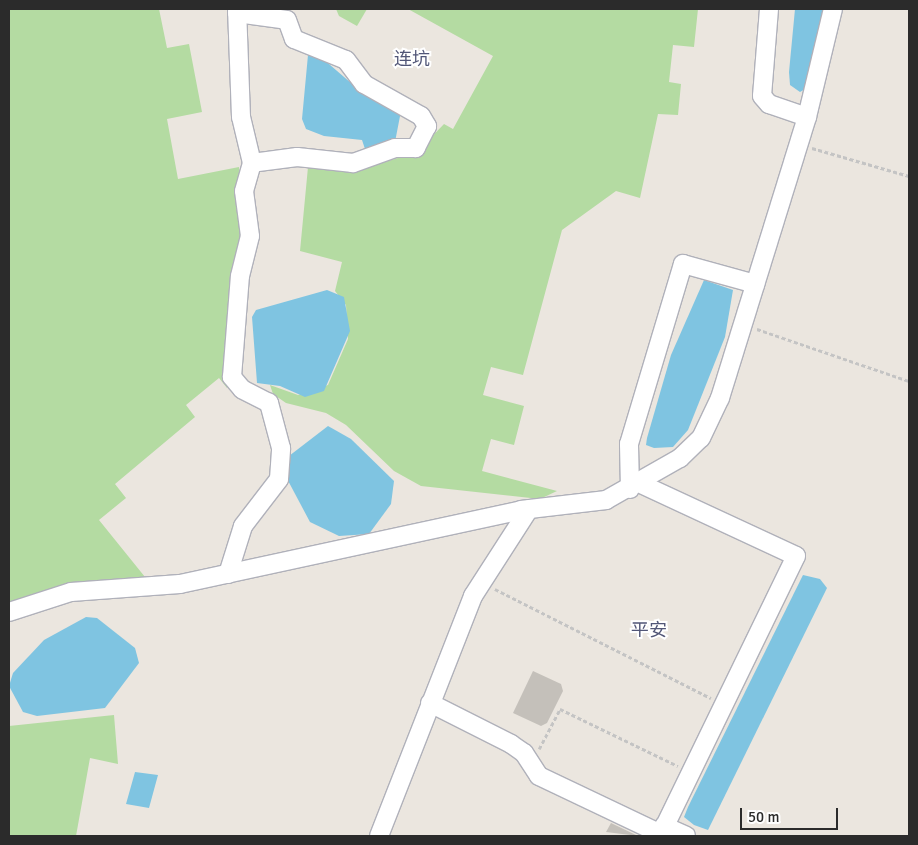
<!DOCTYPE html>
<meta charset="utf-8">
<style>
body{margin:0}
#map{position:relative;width:918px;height:845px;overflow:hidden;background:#ebe6df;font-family:Signika,"Noto Sans SC",sans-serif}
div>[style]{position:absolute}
.green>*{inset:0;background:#b4dba2}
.water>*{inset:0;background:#7fc4e1}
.building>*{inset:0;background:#c4c0ba}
.path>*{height:2.5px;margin-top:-1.25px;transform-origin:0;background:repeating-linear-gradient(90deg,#c4c4c4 0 4px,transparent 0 6.5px)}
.roads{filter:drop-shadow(1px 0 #b0b1ba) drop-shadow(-1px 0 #b0b1ba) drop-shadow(0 1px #b0b1ba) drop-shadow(0 -1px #b0b1ba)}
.minor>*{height:18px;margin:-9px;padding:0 9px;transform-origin:9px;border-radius:9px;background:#fff}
span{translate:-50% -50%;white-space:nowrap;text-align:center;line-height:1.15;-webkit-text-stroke:4px #fff;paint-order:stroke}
.quarter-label{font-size:18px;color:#515677}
.frame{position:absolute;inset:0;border:10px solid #2b2b2b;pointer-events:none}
.scale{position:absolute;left:740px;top:808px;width:98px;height:22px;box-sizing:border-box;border:2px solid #2b2b2b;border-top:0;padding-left:6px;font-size:15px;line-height:18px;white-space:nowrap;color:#2b2b2b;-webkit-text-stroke:4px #fff;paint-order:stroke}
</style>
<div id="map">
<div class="green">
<div style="clip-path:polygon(9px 9px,159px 9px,167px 48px,189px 44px,202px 112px,167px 119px,178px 179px,239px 167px,245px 228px,227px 388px,219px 378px,186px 405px,195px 417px,115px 484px,126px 498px,99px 520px,145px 577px,81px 582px,9px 604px)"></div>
<div style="clip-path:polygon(336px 9px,367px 9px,357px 26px,339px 16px)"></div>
<div style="clip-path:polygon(408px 9px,698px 9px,694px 47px,673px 45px,669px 82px,681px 84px,678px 115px,658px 114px,640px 198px,616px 191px,562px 230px,523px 375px,491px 367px,483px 395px,524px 406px,514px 445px,491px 439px,482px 471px,557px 491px,540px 499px,421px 486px,394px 471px,346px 425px,326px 413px,286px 403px,273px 394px,270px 385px,298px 395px,328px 385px,348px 339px,346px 305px,335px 291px,342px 262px,300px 251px,308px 167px,366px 168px,417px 152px,444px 124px,453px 129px,493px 56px)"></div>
<div style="clip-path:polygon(114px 715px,118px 764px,90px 758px,76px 836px,9px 836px,9px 726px)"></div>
</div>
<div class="water">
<div style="clip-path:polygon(795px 9px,827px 9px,807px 88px,800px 92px,790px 85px,789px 72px)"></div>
<div style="clip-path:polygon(308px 55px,322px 58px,351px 83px,401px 111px,395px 142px,366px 152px,362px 140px,324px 136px,306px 129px,302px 119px)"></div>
<div style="clip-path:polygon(704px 280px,733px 290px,725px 337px,688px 430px,673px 447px,654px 448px,646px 445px,647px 438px,671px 355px)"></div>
<div style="clip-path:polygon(327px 290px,344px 297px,350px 331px,324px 391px,305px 397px,280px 386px,257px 383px,252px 317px,256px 310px)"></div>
<div style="clip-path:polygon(328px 426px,351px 439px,394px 481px,391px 504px,369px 534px,339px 536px,310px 522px,285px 475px,289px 456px)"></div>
<div style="clip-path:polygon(803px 575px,820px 579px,827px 588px,708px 830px,694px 825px,684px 817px,688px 807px)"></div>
<div style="clip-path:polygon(86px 617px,97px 618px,135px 648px,139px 663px,105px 708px,37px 716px,23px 712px,9px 686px,13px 673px,44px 640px)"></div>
<div style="clip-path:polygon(135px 772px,158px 775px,149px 808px,126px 804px)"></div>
</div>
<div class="building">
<div style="clip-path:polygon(533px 671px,561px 684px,563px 691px,547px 723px,541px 726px,513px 713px)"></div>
<div style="clip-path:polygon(611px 823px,638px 836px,606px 832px)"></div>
</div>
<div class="path">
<div style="left:812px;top:148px;width:101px;rotate:16.1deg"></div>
<div style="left:757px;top:329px;width:161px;rotate:18.9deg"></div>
<div style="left:495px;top:589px;width:242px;rotate:26.8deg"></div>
<div style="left:539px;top:749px;width:45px;rotate:-62.3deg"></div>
<div style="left:560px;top:709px;width:131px;rotate:25.8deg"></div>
</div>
<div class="roads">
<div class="minor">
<div style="left:769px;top:9px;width:87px;rotate:94.6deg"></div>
<div style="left:762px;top:96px;width:11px;rotate:49deg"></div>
<div style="left:769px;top:104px;width:40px;rotate:18.9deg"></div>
<div style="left:237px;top:13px;width:50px;rotate:8deg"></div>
<div style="left:287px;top:20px;width:20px;rotate:70deg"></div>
<div style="left:294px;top:39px;width:56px;rotate:22deg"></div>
<div style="left:346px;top:60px;width:30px;rotate:53deg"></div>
<div style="left:364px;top:84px;width:65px;rotate:29.3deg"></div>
<div style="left:421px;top:116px;width:12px;rotate:59deg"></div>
<div style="left:427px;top:126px;width:25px;rotate:117deg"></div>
<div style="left:416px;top:148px;width:21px;rotate:180deg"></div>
<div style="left:395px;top:148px;width:45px;rotate:160.3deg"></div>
<div style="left:353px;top:163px;width:56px;rotate:-173.9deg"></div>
<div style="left:297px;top:157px;width:45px;rotate:172.4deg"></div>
<div style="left:630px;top:489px;width:45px;rotate:-91.3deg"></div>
<div style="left:629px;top:444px;width:188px;rotate:-73.3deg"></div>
<div style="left:683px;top:264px;width:75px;rotate:15.5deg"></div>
<div style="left:228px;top:574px;width:50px;rotate:-72.6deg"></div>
<div style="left:243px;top:526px;width:59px;rotate:-52.5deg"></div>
<div style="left:279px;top:479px;width:31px;rotate:-86deg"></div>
<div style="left:281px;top:448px;width:47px;rotate:-104.9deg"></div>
<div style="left:269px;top:403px;width:30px;rotate:-153deg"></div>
<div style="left:242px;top:389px;width:16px;rotate:-130deg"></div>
<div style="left:232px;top:377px;width:101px;rotate:-85.5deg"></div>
<div style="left:240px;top:276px;width:41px;rotate:-76deg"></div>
<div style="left:250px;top:236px;width:45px;rotate:-97.6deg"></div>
<div style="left:244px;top:191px;width:29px;rotate:-74deg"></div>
<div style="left:252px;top:163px;width:47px;rotate:-103.4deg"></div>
<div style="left:241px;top:117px;width:108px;rotate:-92.1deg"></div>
<div style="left:9px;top:612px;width:65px;rotate:-17.9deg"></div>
<div style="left:71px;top:592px;width:109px;rotate:-4.2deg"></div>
<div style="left:180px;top:584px;width:349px;rotate:-12.2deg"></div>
<div style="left:521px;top:510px;width:86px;rotate:-6.7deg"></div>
<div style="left:606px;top:500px;width:85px;rotate:-29.6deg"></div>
<div style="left:680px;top:458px;width:29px;rotate:-44deg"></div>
<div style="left:701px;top:438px;width:44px;rotate:-64.6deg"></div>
<div style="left:720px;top:398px;width:294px;rotate:-72.8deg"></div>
<div style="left:807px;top:117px;width:111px;rotate:-76.5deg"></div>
<div style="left:430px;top:703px;width:91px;rotate:26.8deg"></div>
<div style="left:511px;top:744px;width:16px;rotate:35deg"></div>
<div style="left:524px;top:753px;width:27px;rotate:57deg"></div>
<div style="left:539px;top:776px;width:135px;rotate:25.4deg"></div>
<div style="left:661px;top:834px;width:309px;rotate:-64.1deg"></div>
<div style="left:796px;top:556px;width:173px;rotate:-155.1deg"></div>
<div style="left:664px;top:826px;width:24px;rotate:24deg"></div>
<div style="left:379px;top:836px;width:258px;rotate:-68.6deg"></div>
<div style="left:473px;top:596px;width:103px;rotate:-57.2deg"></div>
</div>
</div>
<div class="quarter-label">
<span style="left:412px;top:59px">连坑</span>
<span style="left:649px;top:630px">平安</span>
</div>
<div class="frame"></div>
<div class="scale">50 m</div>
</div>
